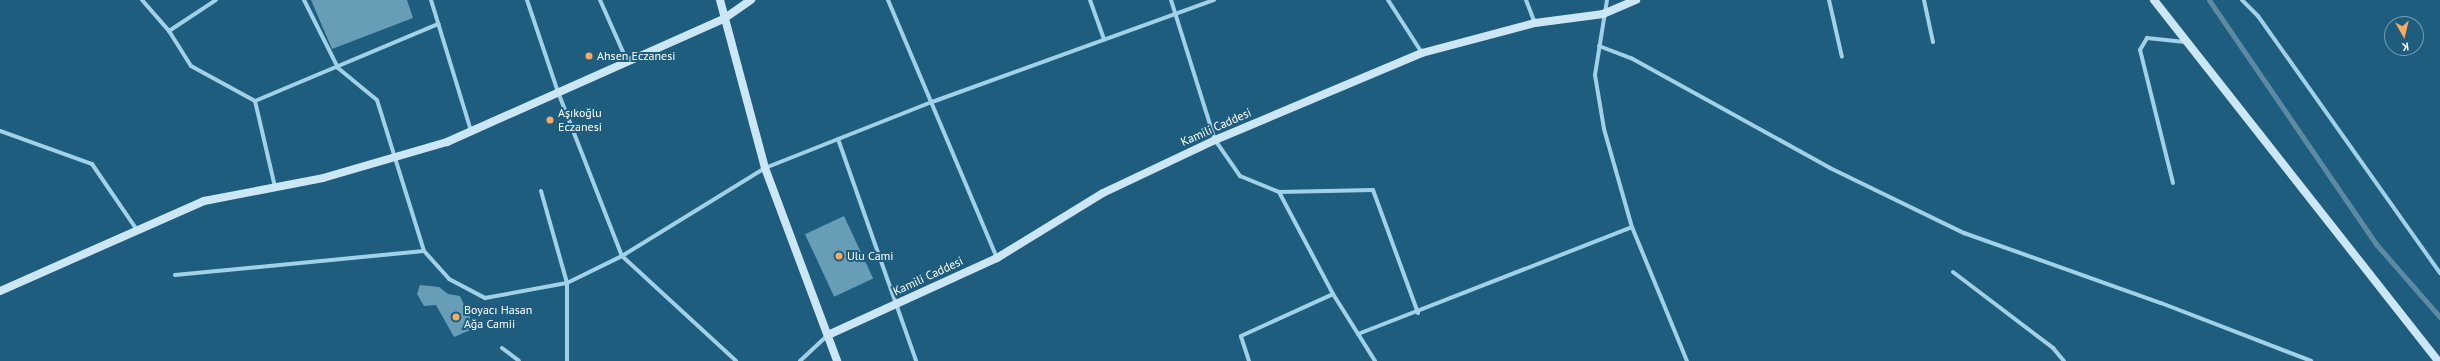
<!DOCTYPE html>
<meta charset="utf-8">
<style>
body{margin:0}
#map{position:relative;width:2440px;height:361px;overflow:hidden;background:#1e5d7e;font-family:"PT Sans",sans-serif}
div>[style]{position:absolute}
.stream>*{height:5px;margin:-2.5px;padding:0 2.5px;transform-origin:2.5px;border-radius:2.5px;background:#5c8aa3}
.building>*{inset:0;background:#689db8;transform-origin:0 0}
.street>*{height:4px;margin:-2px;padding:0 2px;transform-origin:2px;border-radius:2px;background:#a1d1e8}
.secondary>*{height:8px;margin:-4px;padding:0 4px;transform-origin:4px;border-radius:4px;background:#cbe7f6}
.dots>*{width:11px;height:11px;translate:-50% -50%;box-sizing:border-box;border:2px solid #1e5d7e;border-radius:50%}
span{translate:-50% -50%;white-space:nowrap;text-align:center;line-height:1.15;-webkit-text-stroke:4px #1e5d7e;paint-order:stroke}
.poi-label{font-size:12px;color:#fff}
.left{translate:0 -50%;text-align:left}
.street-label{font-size:12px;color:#fff}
.north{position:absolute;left:2384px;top:16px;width:40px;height:40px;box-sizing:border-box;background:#1e5d7e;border:1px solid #789eb2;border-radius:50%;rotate:172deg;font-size:11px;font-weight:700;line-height:16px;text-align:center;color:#fff}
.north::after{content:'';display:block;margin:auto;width:14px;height:18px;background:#f7aa60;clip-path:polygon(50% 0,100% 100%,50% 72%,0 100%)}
</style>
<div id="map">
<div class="stream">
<div style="left:2209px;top:0;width:296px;rotate:55.6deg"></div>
<div style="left:2376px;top:244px;width:97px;rotate:48.8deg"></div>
</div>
<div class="building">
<div style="clip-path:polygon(311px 0,407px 0,413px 18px,332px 49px)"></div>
<div style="left:844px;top:216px;width:69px;height:43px;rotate:65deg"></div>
<div style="clip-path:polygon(420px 285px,439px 287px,448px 294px,460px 296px,475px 328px,454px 337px,436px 305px,424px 306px,417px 294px)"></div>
</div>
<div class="street">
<div style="left:142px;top:0;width:41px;rotate:48.9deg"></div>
<div style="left:169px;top:31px;width:41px;rotate:57.8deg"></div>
<div style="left:191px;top:66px;width:73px;rotate:28.7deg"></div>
<div style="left:255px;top:101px;width:88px;rotate:76.9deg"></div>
<div style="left:304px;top:0;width:76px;rotate:63.4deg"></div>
<div style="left:338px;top:68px;width:50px;rotate:39.4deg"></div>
<div style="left:377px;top:100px;width:158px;rotate:72.7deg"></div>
<div style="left:424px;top:251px;width:38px;rotate:48deg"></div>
<div style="left:449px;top:279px;width:41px;rotate:27.8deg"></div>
<div style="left:485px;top:298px;width:83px;rotate:-10.4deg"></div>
<div style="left:567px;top:283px;width:61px;rotate:-26.1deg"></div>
<div style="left:622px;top:256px;width:168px;rotate:-31.6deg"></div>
<div style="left:765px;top:168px;width:180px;rotate:-21.6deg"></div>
<div style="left:932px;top:102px;width:300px;rotate:-19.9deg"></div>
<div style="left:431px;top:0;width:137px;rotate:73deg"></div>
<div style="left:527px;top:0;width:97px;rotate:71.4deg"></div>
<div style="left:558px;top:92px;width:176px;rotate:68.7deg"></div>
<div style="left:622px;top:256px;width:155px;rotate:42.6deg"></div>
<div style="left:600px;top:0;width:67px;rotate:66.1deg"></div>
<div style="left:888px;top:0;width:280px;rotate:67.1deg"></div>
<div style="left:1090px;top:0;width:41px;rotate:70.3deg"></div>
<div style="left:1171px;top:0;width:147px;rotate:72.6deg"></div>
<div style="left:1215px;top:140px;width:44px;rotate:55.2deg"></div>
<div style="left:1240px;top:176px;width:42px;rotate:22.3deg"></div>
<div style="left:1279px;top:192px;width:115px;rotate:62.1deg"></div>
<div style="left:1333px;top:294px;width:79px;rotate:57.9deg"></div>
<div style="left:1388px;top:0;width:63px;rotate:57.3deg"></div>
<div style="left:1526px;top:0;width:25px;rotate:69deg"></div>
<div style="left:1607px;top:0;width:76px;rotate:99.1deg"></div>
<div style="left:1595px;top:75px;width:55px;rotate:80.5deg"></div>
<div style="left:1604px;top:129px;width:102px;rotate:74.1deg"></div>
<div style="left:1632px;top:227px;width:145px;rotate:67.7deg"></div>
<div style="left:1829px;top:0;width:58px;rotate:77.2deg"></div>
<div style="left:1924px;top:0;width:43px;rotate:77.9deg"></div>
<div style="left:2242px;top:0;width:23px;rotate:45deg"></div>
<div style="left:2258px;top:16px;width:315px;rotate:54.7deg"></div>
<div style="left:169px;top:31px;width:56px;rotate:-33.4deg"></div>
<div style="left:1599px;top:46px;width:34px;rotate:21deg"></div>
<div style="left:1631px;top:58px;width:227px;rotate:28.9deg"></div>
<div style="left:1830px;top:168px;width:149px;rotate:25.9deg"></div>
<div style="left:1964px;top:233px;width:209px;rotate:19.6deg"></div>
<div style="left:2161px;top:303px;width:161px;rotate:21.1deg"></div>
<div style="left:255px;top:101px;width:199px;rotate:-22.8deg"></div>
<div style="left:0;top:131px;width:98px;rotate:19.7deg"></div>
<div style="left:92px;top:164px;width:80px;rotate:55.7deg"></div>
<div style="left:838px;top:139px;width:235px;rotate:70.6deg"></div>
<div style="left:2173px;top:183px;width:137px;rotate:-103.9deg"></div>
<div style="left:2140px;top:50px;width:14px;rotate:-60deg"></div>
<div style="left:2147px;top:38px;width:38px;rotate:6deg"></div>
<div style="left:541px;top:191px;width:96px;rotate:74.2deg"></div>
<div style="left:567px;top:283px;width:78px;rotate:90deg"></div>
<div style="left:1279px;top:192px;width:94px;rotate:-1.2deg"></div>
<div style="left:1373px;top:190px;width:131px;rotate:69.9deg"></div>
<div style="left:1953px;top:272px;width:126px;rotate:37.2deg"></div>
<div style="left:2053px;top:348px;width:17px;rotate:50deg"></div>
<div style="left:175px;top:275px;width:250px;rotate:-5.5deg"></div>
<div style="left:1358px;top:334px;width:294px;rotate:-21.3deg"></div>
<div style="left:502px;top:348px;width:21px;rotate:37deg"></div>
<div style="left:800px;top:361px;width:37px;rotate:-43deg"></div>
<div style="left:1249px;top:361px;width:26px;rotate:-108deg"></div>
<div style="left:1241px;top:336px;width:101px;rotate:-24.5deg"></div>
</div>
<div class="secondary">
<div style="left:720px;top:0;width:174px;rotate:75deg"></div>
<div style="left:765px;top:168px;width:206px;rotate:69.5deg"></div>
<div style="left:2154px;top:0;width:459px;rotate:51.8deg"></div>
<div style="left:0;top:291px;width:223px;rotate:-23.8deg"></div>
<div style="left:204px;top:201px;width:121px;rotate:-10.9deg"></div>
<div style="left:323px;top:178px;width:129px;rotate:-16.2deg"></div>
<div style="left:447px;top:142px;width:304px;rotate:-24deg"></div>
<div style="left:725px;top:18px;width:32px;rotate:-35deg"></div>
<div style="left:828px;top:335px;width:186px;rotate:-24.5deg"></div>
<div style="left:997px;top:258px;width:124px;rotate:-31.5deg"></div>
<div style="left:1103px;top:193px;width:124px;rotate:-25.3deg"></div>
<div style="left:1215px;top:140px;width:225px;rotate:-22.8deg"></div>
<div style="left:1422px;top:53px;width:117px;rotate:-14.9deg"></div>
<div style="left:1535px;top:23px;width:69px;rotate:-7.5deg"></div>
<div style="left:1603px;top:14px;width:36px;rotate:-23deg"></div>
</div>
<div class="dots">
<div style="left:589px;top:56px;background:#f7aa60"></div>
<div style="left:550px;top:120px;background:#f7aa60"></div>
<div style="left:839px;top:256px;background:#f7aa60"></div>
<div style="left:456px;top:317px;background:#f7aa60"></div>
</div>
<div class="poi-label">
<span class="left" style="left:597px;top:56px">Ahsen Eczanesi</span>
<span class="left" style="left:558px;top:120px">Aşıkoğlu<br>Eczanesi</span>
<span class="left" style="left:847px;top:256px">Ulu Cami</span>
<span class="left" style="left:464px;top:317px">Boyacı Hasan<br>Ağa Camii</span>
</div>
<div class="street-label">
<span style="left:1216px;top:127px;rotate:-24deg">Kamili Caddesi</span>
<span style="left:928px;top:276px;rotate:-25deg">Kamili Caddesi</span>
</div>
<div class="north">K</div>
</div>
